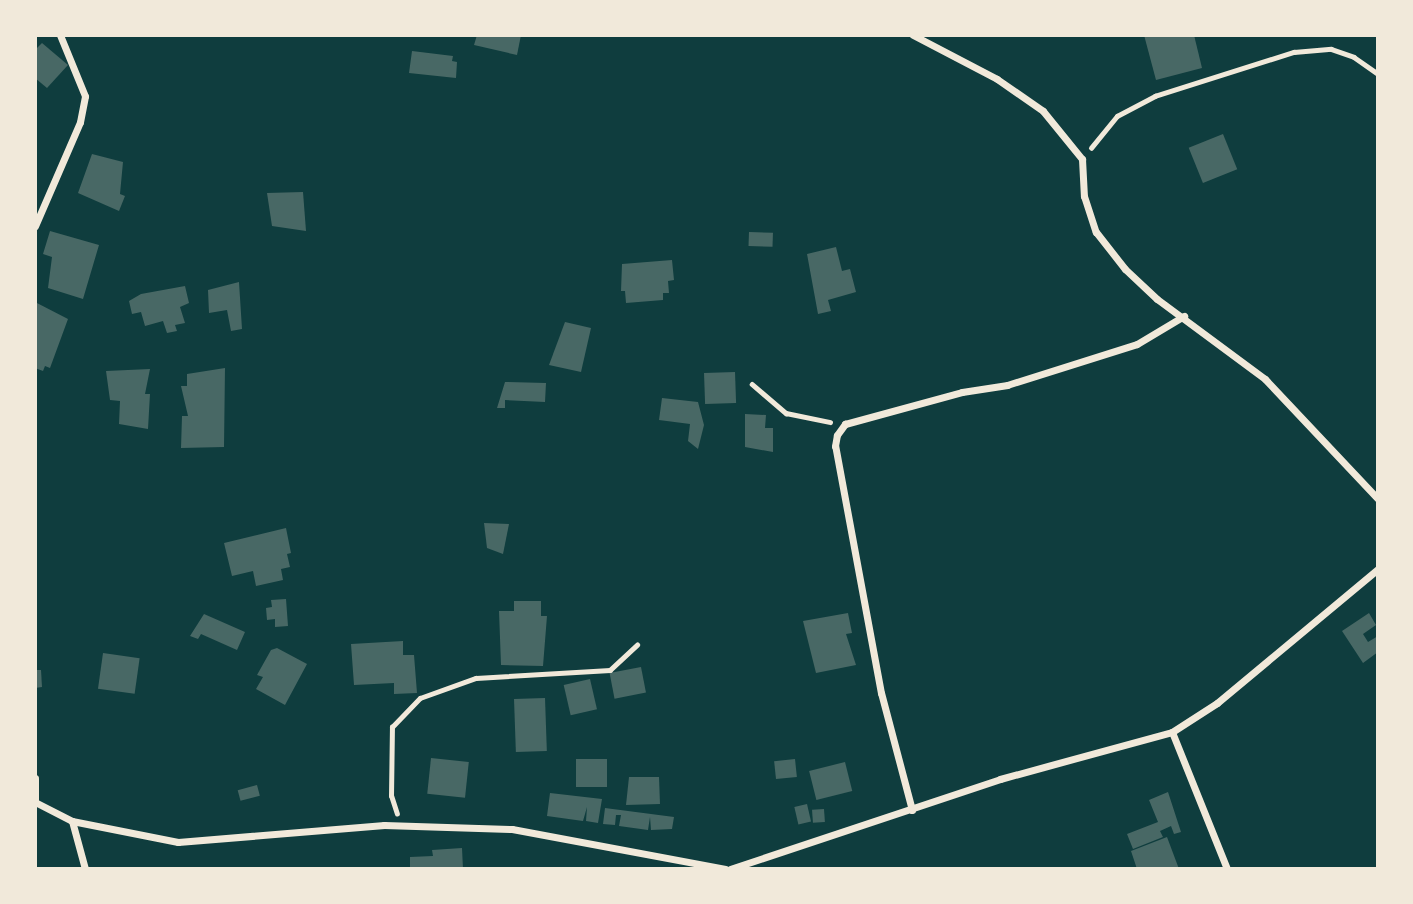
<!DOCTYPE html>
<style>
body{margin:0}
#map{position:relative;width:1413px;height:904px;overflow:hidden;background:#0f3d3e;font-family:Merriweather,serif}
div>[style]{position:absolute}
.building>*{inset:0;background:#486865;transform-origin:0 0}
.path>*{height:4.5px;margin:-2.25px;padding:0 2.25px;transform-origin:2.25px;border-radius:2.25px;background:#f1e9da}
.minor>*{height:7px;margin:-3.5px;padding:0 3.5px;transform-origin:3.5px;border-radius:3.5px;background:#f1e9da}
span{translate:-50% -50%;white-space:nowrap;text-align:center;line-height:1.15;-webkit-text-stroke:7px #f1e9da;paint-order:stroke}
.frame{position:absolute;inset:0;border:37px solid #f1e9da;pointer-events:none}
</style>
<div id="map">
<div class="building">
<div style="clip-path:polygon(477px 35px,521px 35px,517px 55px,474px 45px)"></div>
<div style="clip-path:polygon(1144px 35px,1194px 35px,1202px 68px,1156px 80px)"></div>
<div style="clip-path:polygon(42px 43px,68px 65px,47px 88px,35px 78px,35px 50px)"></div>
<div style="clip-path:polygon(412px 51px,453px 56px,452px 61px,457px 62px,456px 78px,409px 73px)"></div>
<div style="left:1223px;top:134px;width:38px;height:37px;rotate:68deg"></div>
<div style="clip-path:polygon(92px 154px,123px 162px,120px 194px,125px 196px,119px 211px,78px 193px)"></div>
<div style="clip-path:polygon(303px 192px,306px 231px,272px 226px,267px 193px)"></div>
<div style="clip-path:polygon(50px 231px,99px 245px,83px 299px,48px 288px,52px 257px,43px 254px)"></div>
<div style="left:749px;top:232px;width:24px;height:14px;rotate:2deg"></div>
<div style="clip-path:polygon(836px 247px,842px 271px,850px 269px,856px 292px,828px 300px,831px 311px,818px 314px,807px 254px)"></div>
<div style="clip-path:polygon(672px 260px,674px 280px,668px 281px,669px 293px,663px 293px,663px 300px,626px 303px,625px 291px,621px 291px,622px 264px)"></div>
<div style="clip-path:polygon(239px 282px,242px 329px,231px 331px,227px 310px,209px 313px,208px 290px)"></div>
<div style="clip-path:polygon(185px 286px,189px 303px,180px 307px,185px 323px,175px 325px,177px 331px,167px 333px,163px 321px,145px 326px,141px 312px,132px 314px,129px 301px,141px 294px)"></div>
<div style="clip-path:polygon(35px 302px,68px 319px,50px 368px,45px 366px,43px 371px,35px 368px)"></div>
<div style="clip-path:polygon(565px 322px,591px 328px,581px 372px,549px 365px)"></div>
<div style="clip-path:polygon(225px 368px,224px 447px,181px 448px,182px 416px,188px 416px,181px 386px,187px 386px,187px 374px)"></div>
<div style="clip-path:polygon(150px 369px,145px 394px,150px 394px,148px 429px,119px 424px,120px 401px,110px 400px,106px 371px)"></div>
<div style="left:735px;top:372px;width:31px;height:31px;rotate:88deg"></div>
<div style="clip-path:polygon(505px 382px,546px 383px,545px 402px,505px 400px,505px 408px,497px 408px)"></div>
<div style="clip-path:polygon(662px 398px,698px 402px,704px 425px,698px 449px,688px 441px,690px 424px,659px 420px)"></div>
<div style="clip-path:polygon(745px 414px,766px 415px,765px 428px,773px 428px,773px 452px,745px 447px)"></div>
<div style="clip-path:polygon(484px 523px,509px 524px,503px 554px,487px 548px)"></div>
<div style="clip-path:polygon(286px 528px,291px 553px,287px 554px,290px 567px,281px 569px,283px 580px,256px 586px,253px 571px,232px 576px,224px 543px)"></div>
<div style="clip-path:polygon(286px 599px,288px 626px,275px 627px,275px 619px,267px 620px,266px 608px,272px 607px,271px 600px)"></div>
<div style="clip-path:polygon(514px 601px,541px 601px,541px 616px,547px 616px,543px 666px,501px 665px,499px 611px,514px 611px)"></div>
<div style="clip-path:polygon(848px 613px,852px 633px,846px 634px,856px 665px,816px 673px,803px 621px)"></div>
<div style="clip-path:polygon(1369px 613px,1376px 625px,1363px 634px,1368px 642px,1378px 636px,1378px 652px,1363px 663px,1342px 631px)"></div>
<div style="clip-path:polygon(204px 614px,245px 632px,237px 650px,201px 634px,198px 639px,190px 636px)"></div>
<div style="clip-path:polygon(403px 641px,403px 655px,414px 655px,417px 693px,394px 694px,394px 683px,354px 685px,351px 644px)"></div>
<div style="clip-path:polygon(277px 648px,307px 664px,285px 705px,256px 689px,263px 677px,257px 675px,271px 650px)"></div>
<div style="left:103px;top:653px;width:37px;height:36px;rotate:8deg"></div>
<div style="left:641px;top:667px;width:26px;height:32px;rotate:79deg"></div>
<div style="clip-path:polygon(35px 670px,41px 670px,42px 687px,35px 688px)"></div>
<div style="left:590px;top:679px;width:31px;height:27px;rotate:77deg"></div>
<div style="left:545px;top:698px;width:53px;height:31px;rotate:88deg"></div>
<div style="left:431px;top:758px;width:38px;height:36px;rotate:6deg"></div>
<div style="left:576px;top:759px;width:31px;height:28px"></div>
<div style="left:795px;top:759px;width:18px;height:21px;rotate:84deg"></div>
<div style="left:845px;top:762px;width:30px;height:37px;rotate:76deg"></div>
<div style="clip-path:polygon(629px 777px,659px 777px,660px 804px,626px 805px)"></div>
<div style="left:257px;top:785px;width:11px;height:20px;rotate:75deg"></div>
<div style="clip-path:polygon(1168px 792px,1181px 832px,1174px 834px,1171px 826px,1160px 831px,1163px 837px,1133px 849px,1127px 834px,1158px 822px,1149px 800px)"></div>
<div style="clip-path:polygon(550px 793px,602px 799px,598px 823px,586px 821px,587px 807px,583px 821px,547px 816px)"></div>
<div style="left:807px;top:804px;width:18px;height:13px;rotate:77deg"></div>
<div style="clip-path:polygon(605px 808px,674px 817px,672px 829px,651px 830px,650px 817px,648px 830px,619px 826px,621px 815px,616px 815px,615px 825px,603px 824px)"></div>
<div style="left:824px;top:809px;width:13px;height:12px;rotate:86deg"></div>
<div style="clip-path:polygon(1167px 837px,1179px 869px,1137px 869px,1131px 851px)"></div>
<div style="clip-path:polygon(462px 848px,463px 869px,410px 869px,410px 857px,433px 856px,432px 850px)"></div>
</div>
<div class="path">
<div style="left:1091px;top:148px;width:41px;rotate:-50.9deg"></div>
<div style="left:1117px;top:116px;width:43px;rotate:-27.8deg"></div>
<div style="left:1155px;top:96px;width:146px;rotate:-17.6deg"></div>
<div style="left:1294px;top:52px;width:37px;rotate:-5deg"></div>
<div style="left:1331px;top:49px;width:24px;rotate:19deg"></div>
<div style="left:1354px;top:57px;width:29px;rotate:35deg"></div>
<div style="left:752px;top:384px;width:45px;rotate:40.5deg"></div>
<div style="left:786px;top:413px;width:45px;rotate:11.6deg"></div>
<div style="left:397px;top:814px;width:19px;rotate:-108deg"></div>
<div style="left:391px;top:796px;width:69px;rotate:-89.2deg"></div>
<div style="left:392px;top:727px;width:40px;rotate:-46deg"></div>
<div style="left:420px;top:698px;width:59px;rotate:-19.7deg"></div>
<div style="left:476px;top:678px;width:134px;rotate:-3.4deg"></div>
<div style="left:610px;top:670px;width:37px;rotate:-43deg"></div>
</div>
<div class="minor">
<div style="left:913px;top:35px;width:95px;rotate:27.6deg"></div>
<div style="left:997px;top:79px;width:56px;rotate:34.8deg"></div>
<div style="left:1043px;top:111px;width:62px;rotate:50.9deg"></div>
<div style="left:1082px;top:159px;width:37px;rotate:87deg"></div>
<div style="left:1084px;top:196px;width:38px;rotate:72deg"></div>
<div style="left:1096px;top:232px;width:47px;rotate:51.9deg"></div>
<div style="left:1125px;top:269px;width:44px;rotate:43.2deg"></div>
<div style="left:1157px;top:299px;width:134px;rotate:36.5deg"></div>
<div style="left:1265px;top:379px;width:165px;rotate:46.7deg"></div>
<div style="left:35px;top:226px;width:113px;rotate:-66.6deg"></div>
<div style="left:80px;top:122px;width:26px;rotate:-79deg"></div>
<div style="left:85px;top:96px;width:66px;rotate:-112.3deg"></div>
<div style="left:1172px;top:732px;width:148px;rotate:68.1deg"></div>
<div style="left:35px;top:778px;width:24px;rotate:90deg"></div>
<div style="left:35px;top:802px;width:42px;rotate:27.2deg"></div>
<div style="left:72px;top:821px;width:50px;rotate:74.8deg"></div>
<div style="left:912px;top:810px;width:121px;rotate:-104.8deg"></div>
<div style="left:881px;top:693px;width:251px;rotate:-100.5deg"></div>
<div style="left:835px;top:446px;width:11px;rotate:-80deg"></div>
<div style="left:837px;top:435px;width:14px;rotate:-54deg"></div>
<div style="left:845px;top:424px;width:121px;rotate:-15.3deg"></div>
<div style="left:962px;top:392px;width:46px;rotate:-8.8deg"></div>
<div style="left:1007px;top:385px;width:136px;rotate:-17.5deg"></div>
<div style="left:1137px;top:344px;width:55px;rotate:-30.8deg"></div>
<div style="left:72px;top:821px;width:108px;rotate:11.2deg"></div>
<div style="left:178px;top:842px;width:207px;rotate:-4.7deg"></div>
<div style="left:384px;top:825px;width:128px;rotate:1.8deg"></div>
<div style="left:512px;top:829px;width:217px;rotate:10.6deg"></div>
<div style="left:730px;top:869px;width:285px;rotate:-18.4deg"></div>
<div style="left:1000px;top:779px;width:178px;rotate:-15.3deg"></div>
<div style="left:1172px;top:732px;width:54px;rotate:-32.8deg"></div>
<div style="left:1217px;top:703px;width:209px;rotate:-39.8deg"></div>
</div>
<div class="frame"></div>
</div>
